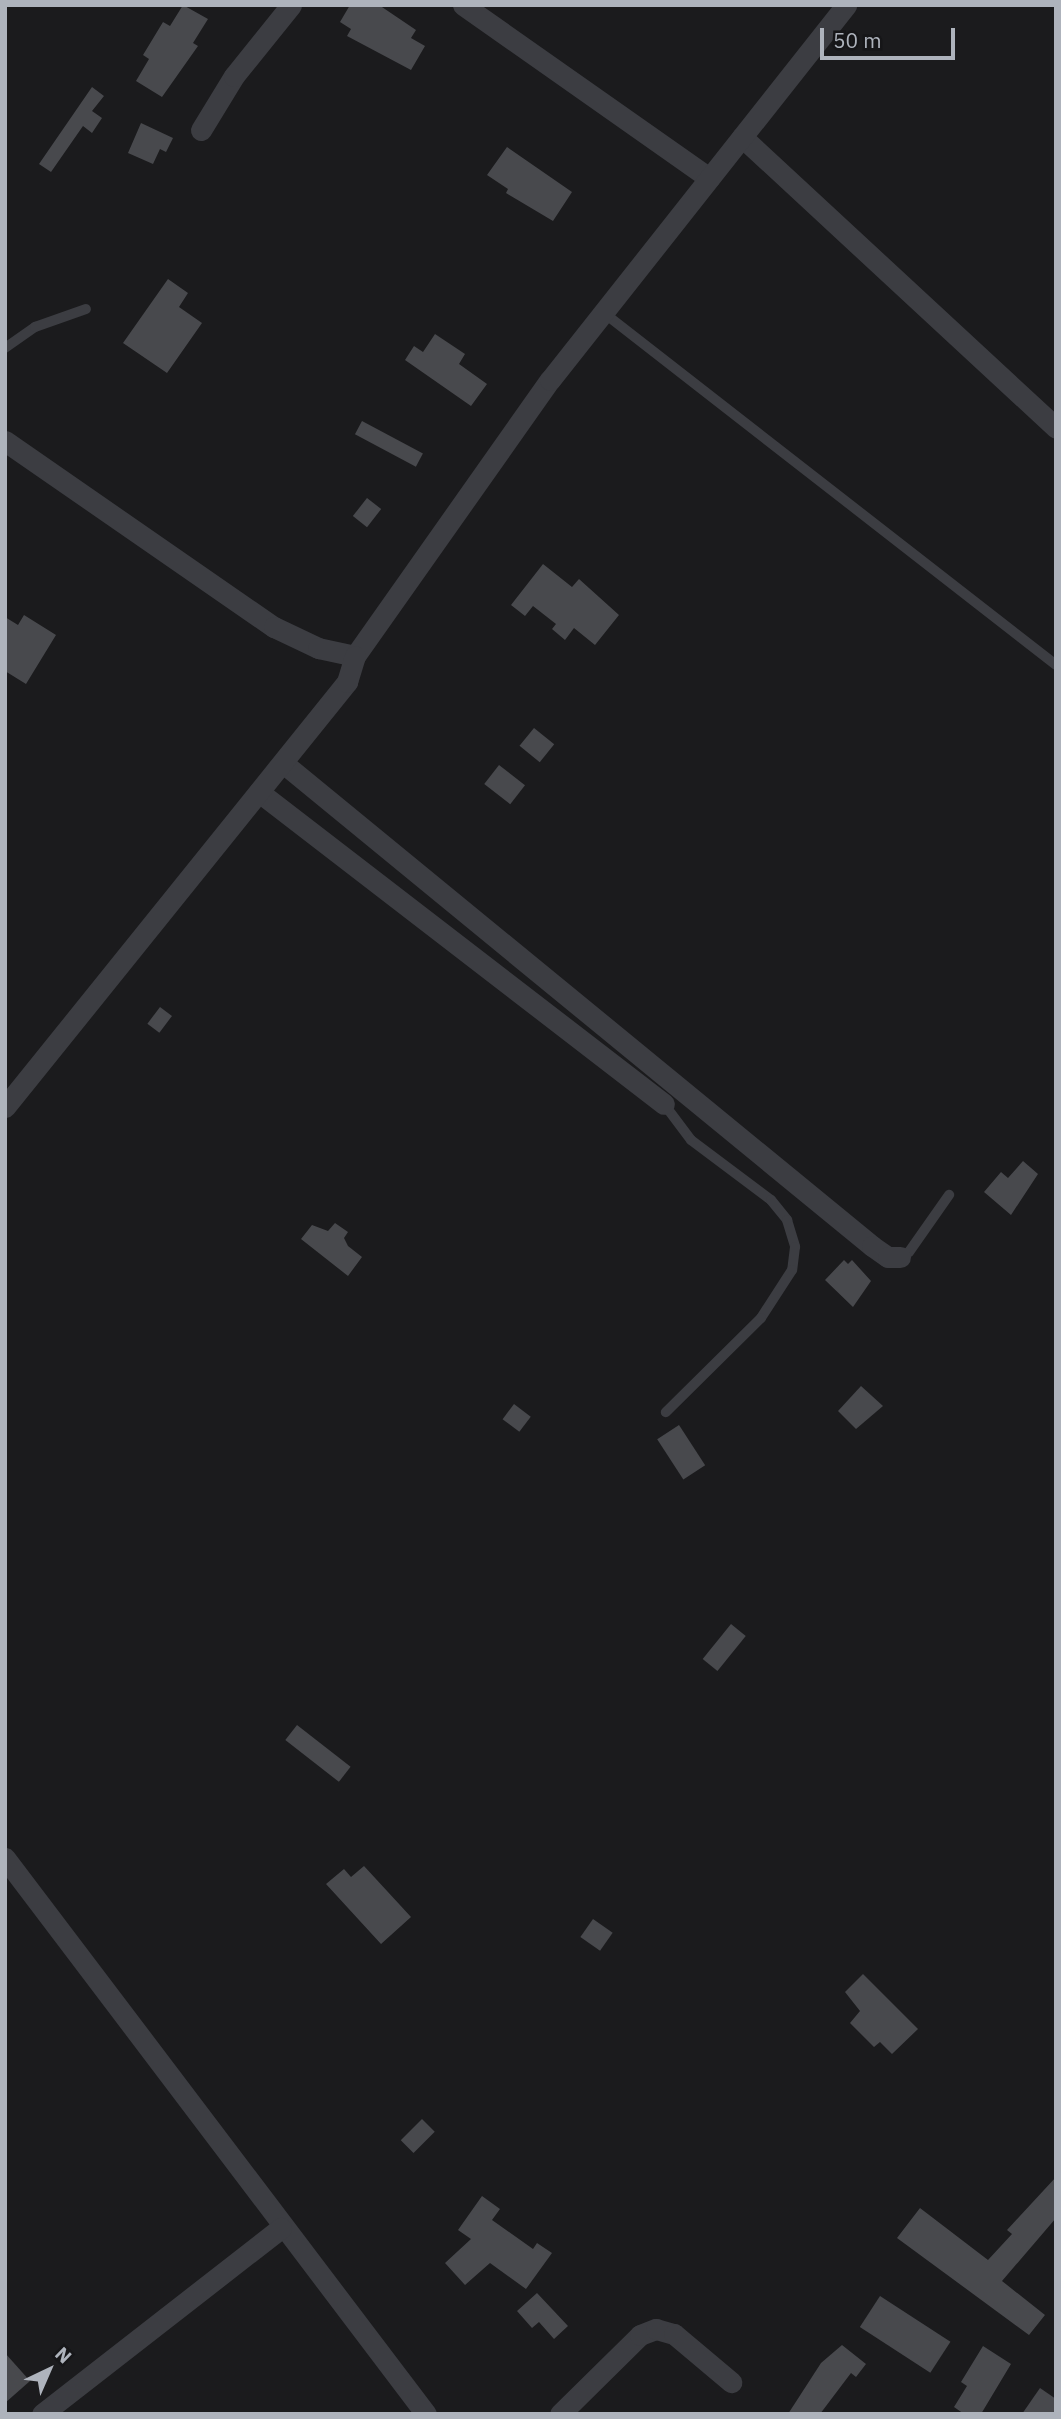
<!DOCTYPE html>
<style>
body{margin:0}
#map{position:relative;width:1061px;height:2419px;overflow:hidden;background:#1b1b1d;font-family:"IBM Plex Sans",sans-serif}
div>[style]{position:absolute}
.building>*{inset:0;background:#48494d;transform-origin:0 0}
.lane>*{height:10px;margin:-5px;padding:0 5px;transform-origin:5px;border-radius:5px;background:#3c3d42}
.street>*{height:21px;margin:-10.5px;padding:0 10.5px;transform-origin:10.5px;border-radius:10.5px;background:#3c3d42}
span{translate:-50% -50%;white-space:nowrap;text-align:center;line-height:1.15;-webkit-text-stroke:5px #161618;paint-order:stroke}
.frame{position:absolute;inset:0;border:7px solid #aeb3bc;pointer-events:none}
.north{position:absolute;left:14px;top:2335px;width:70px;height:70px;-webkit-text-stroke:5px #161618;paint-order:stroke;rotate:44deg;font-size:19px;font-weight:700;line-height:28px;text-align:center;color:#aeb3bc}
.north::after{content:'';display:block;margin:auto;width:24px;height:32px;background:#aeb3bc;clip-path:polygon(50% 0,100% 100%,50% 72%,0 100%)}
.scale{position:absolute;left:820px;top:28px;width:135px;height:32px;box-sizing:border-box;border:4px solid #aeb3bc;border-top:0;padding-left:9px;font-size:21px;line-height:24px;white-space:nowrap;color:#aeb3bc;-webkit-text-stroke:5px #161618;paint-order:stroke}
</style>
<div id="map">
<div class="building">
<div style="clip-path:polygon(183px 5px,208px 19px,193px 43px,198px 46px,162px 97px,136px 81px,149px 59px,143px 55px,163px 22px,170px 26px)"></div>
<div style="clip-path:polygon(350px 5px,379px 5px,416px 30px,411px 38px,425px 46px,411px 70px,347px 36px,351px 29px,340px 22px)"></div>
<div style="clip-path:polygon(92px 87px,104px 96px,92px 111px,102px 118px,92px 133px,83px 126px,51px 172px,39px 164px)"></div>
<div style="clip-path:polygon(141px 123px,173px 138px,166px 152px,160px 149px,153px 164px,128px 153px)"></div>
<div style="clip-path:polygon(507px 147px,572px 192px,553px 221px,506px 193px,508px 189px,487px 175px)"></div>
<div style="clip-path:polygon(168px 279px,188px 293px,179px 307px,202px 323px,167px 373px,123px 343px)"></div>
<div style="clip-path:polygon(435px 334px,465px 354px,459px 364px,487px 384px,471px 406px,405px 360px,414px 346px,423px 352px)"></div>
<div style="left:362px;top:421px;width:69px;height:15px;rotate:28deg"></div>
<div style="left:367px;top:498px;width:18px;height:23px;rotate:38deg"></div>
<div style="clip-path:polygon(543px 564px,572px 587px,579px 579px,619px 615px,595px 645px,574px 628px,565px 640px,552px 629px,556px 624px,533px 606px,525px 616px,511px 605px)"></div>
<div style="clip-path:polygon(24px 615px,56px 635px,26px 684px,5px 671px,5px 617px,18px 625px)"></div>
<div style="left:534px;top:728px;width:26px;height:23px;rotate:39deg"></div>
<div style="left:499px;top:765px;width:33px;height:24px;rotate:38deg"></div>
<div style="left:160px;top:1007px;width:15px;height:21px;rotate:37deg"></div>
<div style="clip-path:polygon(1023px 1161px,1038px 1174px,1011px 1215px,984px 1192px,1001px 1172px,1008px 1178px)"></div>
<div style="clip-path:polygon(335px 1223px,348px 1232px,344px 1238px,348px 1246px,362px 1257px,348px 1276px,301px 1239px,312px 1225px,328px 1231px)"></div>
<div style="clip-path:polygon(844px 1260px,848px 1264px,852px 1260px,871px 1281px,853px 1307px,825px 1280px)"></div>
<div style="clip-path:polygon(861px 1386px,883px 1406px,856px 1429px,838px 1411px)"></div>
<div style="left:514px;top:1404px;width:21px;height:19px;rotate:37deg"></div>
<div style="left:679px;top:1425px;width:48px;height:26px;rotate:57deg"></div>
<div style="left:731px;top:1624px;width:19px;height:45px;rotate:39deg"></div>
<div style="left:297px;top:1725px;width:68px;height:19px;rotate:38deg"></div>
<div style="clip-path:polygon(364px 1866px,411px 1917px,381px 1944px,326px 1884px,344px 1869px,351px 1877px)"></div>
<div style="left:593px;top:1919px;width:24px;height:22px;rotate:35deg"></div>
<div style="clip-path:polygon(863px 1974px,918px 2029px,892px 2054px,880px 2042px,874px 2047px,850px 2023px,860px 2011px,845px 1992px)"></div>
<div style="left:422px;top:2119px;width:18px;height:30px;rotate:45deg"></div>
<div style="clip-path:polygon(1056px 2177px,1056px 2218px,1002px 2281px,1045px 2315px,1029px 2335px,897px 2238px,920px 2208px,988px 2260px,1012px 2234px,1007px 2230px)"></div>
<div style="clip-path:polygon(482px 2196px,500px 2209px,492px 2220px,533px 2249px,537px 2243px,552px 2253px,526px 2289px,490px 2263px,465px 2285px,445px 2263px,471px 2239px,458px 2230px)"></div>
<div style="clip-path:polygon(537px 2293px,568px 2326px,554px 2339px,539px 2322px,532px 2328px,517px 2311px)"></div>
<div style="left:880px;top:2296px;width:84px;height:37px;rotate:33deg"></div>
<div style="clip-path:polygon(842px 2345px,866px 2364px,856px 2377px,851px 2373px,820px 2414px,788px 2414px,821px 2363px)"></div>
<div style="clip-path:polygon(983px 2346px,1011px 2364px,981px 2414px,964px 2414px,954px 2407px,967px 2386px,961px 2382px)"></div>
<div style="clip-path:polygon(5px 2353px,30px 2381px,5px 2403px)"></div>
<div style="clip-path:polygon(1040px 2388px,1056px 2399px,1056px 2414px,1022px 2414px)"></div>
</div>
<div class="lane">
<div style="left:604px;top:313px;width:573px;rotate:37.91deg"></div>
<div style="left:5px;top:348px;width:37px;rotate:-35deg"></div>
<div style="left:35px;top:327px;width:54px;rotate:-19.4deg"></div>
<div style="left:664px;top:1104px;width:45px;rotate:53.1deg"></div>
<div style="left:691px;top:1140px;width:100px;rotate:36.9deg"></div>
<div style="left:771px;top:1200px;width:26px;rotate:51deg"></div>
<div style="left:787px;top:1220px;width:28px;rotate:73deg"></div>
<div style="left:795px;top:1247px;width:23px;rotate:97deg"></div>
<div style="left:792px;top:1270px;width:57px;rotate:122.9deg"></div>
<div style="left:761px;top:1318px;width:134px;rotate:135.3deg"></div>
<div style="left:900px;top:1257px;width:10px;rotate:-29deg"></div>
<div style="left:909px;top:1252px;width:70px;rotate:-54.9deg"></div>
</div>
<div class="street">
<div style="left:463px;top:5px;width:301px;rotate:35.1deg"></div>
<div style="left:201px;top:130px;width:63px;rotate:-58.6deg"></div>
<div style="left:234px;top:76px;width:91px;rotate:-51.2deg"></div>
<div style="left:742px;top:137px;width:428px;rotate:42.8deg"></div>
<div style="left:5px;top:441px;width:327px;rotate:34.7deg"></div>
<div style="left:274px;top:627px;width:49px;rotate:25.5deg"></div>
<div style="left:318px;top:648px;width:38px;rotate:12deg"></div>
<div style="left:355px;top:656px;width:338px;rotate:-54.8deg"></div>
<div style="left:550px;top:380px;width:478px;rotate:-51.7deg"></div>
<div style="left:283px;top:763px;width:762px;rotate:39.35deg"></div>
<div style="left:872px;top:1246px;width:19px;rotate:35deg"></div>
<div style="left:888px;top:1257px;width:12px"></div>
<div style="left:259px;top:792px;width:511px;rotate:37.61deg"></div>
<div style="left:5px;top:1107px;width:546px;rotate:-51.18deg"></div>
<div style="left:347px;top:682px;width:27px;rotate:-73deg"></div>
<div style="left:5px;top:1858px;width:697px;rotate:52.87deg"></div>
<div style="left:42px;top:2414px;width:303px;rotate:-37.9deg"></div>
<div style="left:560px;top:2414px;width:112px;rotate:-44.6deg"></div>
<div style="left:640px;top:2335px;width:17px;rotate:-21deg"></div>
<div style="left:656px;top:2329px;width:19px;rotate:16deg"></div>
<div style="left:674px;top:2334px;width:75px;rotate:40.1deg"></div>
</div>
<div class="frame"></div>
<div class="north">N</div>
<div class="scale">50 m</div>
</div>
